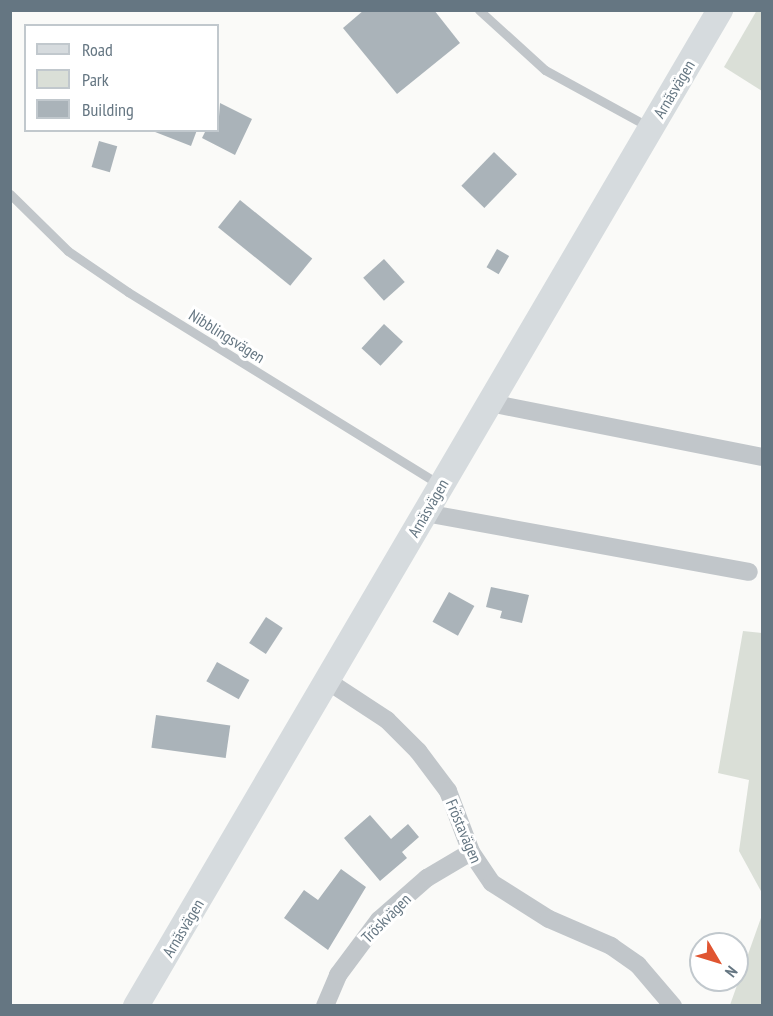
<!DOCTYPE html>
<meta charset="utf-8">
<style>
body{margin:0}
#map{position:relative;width:773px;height:1016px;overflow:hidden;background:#fafaf8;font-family:"PT Sans Narrow",sans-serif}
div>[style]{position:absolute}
.green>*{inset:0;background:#dadfd7}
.building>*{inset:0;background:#aab3b9;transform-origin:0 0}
.lane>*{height:9px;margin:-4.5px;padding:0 4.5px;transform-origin:4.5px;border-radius:4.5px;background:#c1c6ca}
.street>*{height:18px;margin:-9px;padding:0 9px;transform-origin:9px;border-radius:9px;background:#c1c6ca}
.secondary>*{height:26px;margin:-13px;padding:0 13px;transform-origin:13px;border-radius:13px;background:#d6dbde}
span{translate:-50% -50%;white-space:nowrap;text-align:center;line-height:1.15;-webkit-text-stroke:6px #fff;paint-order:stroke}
.street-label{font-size:16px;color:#657682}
.frame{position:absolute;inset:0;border:12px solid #657682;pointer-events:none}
.legend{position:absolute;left:24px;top:24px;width:195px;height:108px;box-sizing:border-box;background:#fff;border:2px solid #c1c8cd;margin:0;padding:8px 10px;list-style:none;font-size:18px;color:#657682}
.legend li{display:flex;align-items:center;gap:12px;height:30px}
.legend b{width:30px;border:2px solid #c1c8cd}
.north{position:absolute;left:689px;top:932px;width:60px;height:60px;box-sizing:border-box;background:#fff;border:2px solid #c1c8cd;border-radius:50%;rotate:128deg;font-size:16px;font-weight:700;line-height:24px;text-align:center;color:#657682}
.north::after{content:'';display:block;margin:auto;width:21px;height:27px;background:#e05531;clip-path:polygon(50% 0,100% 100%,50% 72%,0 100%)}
</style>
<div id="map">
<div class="green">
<div style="clip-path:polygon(757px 10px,762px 11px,762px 91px,724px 67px)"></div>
<div style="clip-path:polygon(743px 631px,762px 633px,762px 893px,739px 851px,749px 780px,718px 773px)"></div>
<div style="clip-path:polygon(762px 915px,762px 1005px,730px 1005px)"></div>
</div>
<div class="building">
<div style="clip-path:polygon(364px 10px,434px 10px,460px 43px,397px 94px,343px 28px)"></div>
<div style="clip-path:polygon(220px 103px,252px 119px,235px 155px,202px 138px,206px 130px,218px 130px)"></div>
<div style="clip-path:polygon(150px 130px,197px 130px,191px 146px)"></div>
<div style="left:99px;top:141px;width:19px;height:27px;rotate:16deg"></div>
<div style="left:494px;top:152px;width:32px;height:47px;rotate:44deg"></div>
<div style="left:240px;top:200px;width:93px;height:35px;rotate:39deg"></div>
<div style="left:497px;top:249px;width:14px;height:21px;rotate:30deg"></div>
<div style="left:384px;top:259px;width:31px;height:28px;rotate:48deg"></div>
<div style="left:384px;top:324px;width:26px;height:33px;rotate:43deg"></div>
<div style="clip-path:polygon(491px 587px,529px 595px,522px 623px,500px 618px,502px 611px,486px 607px)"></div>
<div style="left:449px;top:592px;width:29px;height:34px;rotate:29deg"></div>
<div style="left:266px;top:617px;width:20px;height:31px;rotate:33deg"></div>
<div style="left:217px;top:662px;width:37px;height:22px;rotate:29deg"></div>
<div style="left:156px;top:715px;width:75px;height:33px;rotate:8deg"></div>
<div style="clip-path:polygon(370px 815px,391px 839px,408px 824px,419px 837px,402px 852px,407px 858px,380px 881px,344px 838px)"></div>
<div style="clip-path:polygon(341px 869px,366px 887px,328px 950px,284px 918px,304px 890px,318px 900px)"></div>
</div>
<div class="lane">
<div style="left:479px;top:10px;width:89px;rotate:42.3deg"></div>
<div style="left:545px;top:70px;width:119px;rotate:28.7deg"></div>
<div style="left:10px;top:194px;width:81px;rotate:44.5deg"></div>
<div style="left:68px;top:251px;width:73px;rotate:34.3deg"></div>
<div style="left:128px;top:292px;width:365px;rotate:31.7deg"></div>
</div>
<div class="street">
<div style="left:490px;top:403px;width:277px;rotate:11.2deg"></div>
<div style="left:425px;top:513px;width:329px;rotate:10.3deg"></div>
<div style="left:326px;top:680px;width:73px;rotate:33.3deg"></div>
<div style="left:387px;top:720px;width:44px;rotate:45deg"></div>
<div style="left:418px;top:751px;width:50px;rotate:53.1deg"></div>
<div style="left:448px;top:791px;width:65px;rotate:69.3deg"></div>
<div style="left:471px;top:852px;width:37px;rotate:56deg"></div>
<div style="left:492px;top:883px;width:67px;rotate:32.3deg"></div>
<div style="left:549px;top:919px;width:68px;rotate:23.5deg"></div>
<div style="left:611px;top:946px;width:33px;rotate:35deg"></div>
<div style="left:638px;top:965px;width:54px;rotate:49.5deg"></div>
<div style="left:325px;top:1006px;width:34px;rotate:-67deg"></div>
<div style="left:338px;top:975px;width:69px;rotate:-53.3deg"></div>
<div style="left:379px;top:920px;width:64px;rotate:-41.2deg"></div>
<div style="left:427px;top:878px;width:51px;rotate:-30.6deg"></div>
</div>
<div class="secondary">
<div style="left:136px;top:1006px;width:1155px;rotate:-59.61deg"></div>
</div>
<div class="street-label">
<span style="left:674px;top:89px;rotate:-59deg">Arnäsvägen</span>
<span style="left:227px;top:336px;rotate:32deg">Nibblingsvägen</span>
<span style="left:428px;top:508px;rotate:-60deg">Arnäsvägen</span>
<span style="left:464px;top:831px;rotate:67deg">Fröstavägen</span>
<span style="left:386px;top:918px;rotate:-45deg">Tröskvägen</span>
<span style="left:183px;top:928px;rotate:-59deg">Arnäsvägen</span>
</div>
<div class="frame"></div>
<ul class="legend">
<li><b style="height:8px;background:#d6dbde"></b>Road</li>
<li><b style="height:16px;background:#dadfd7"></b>Park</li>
<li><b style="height:16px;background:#aab3b9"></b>Building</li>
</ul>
<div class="north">N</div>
</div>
